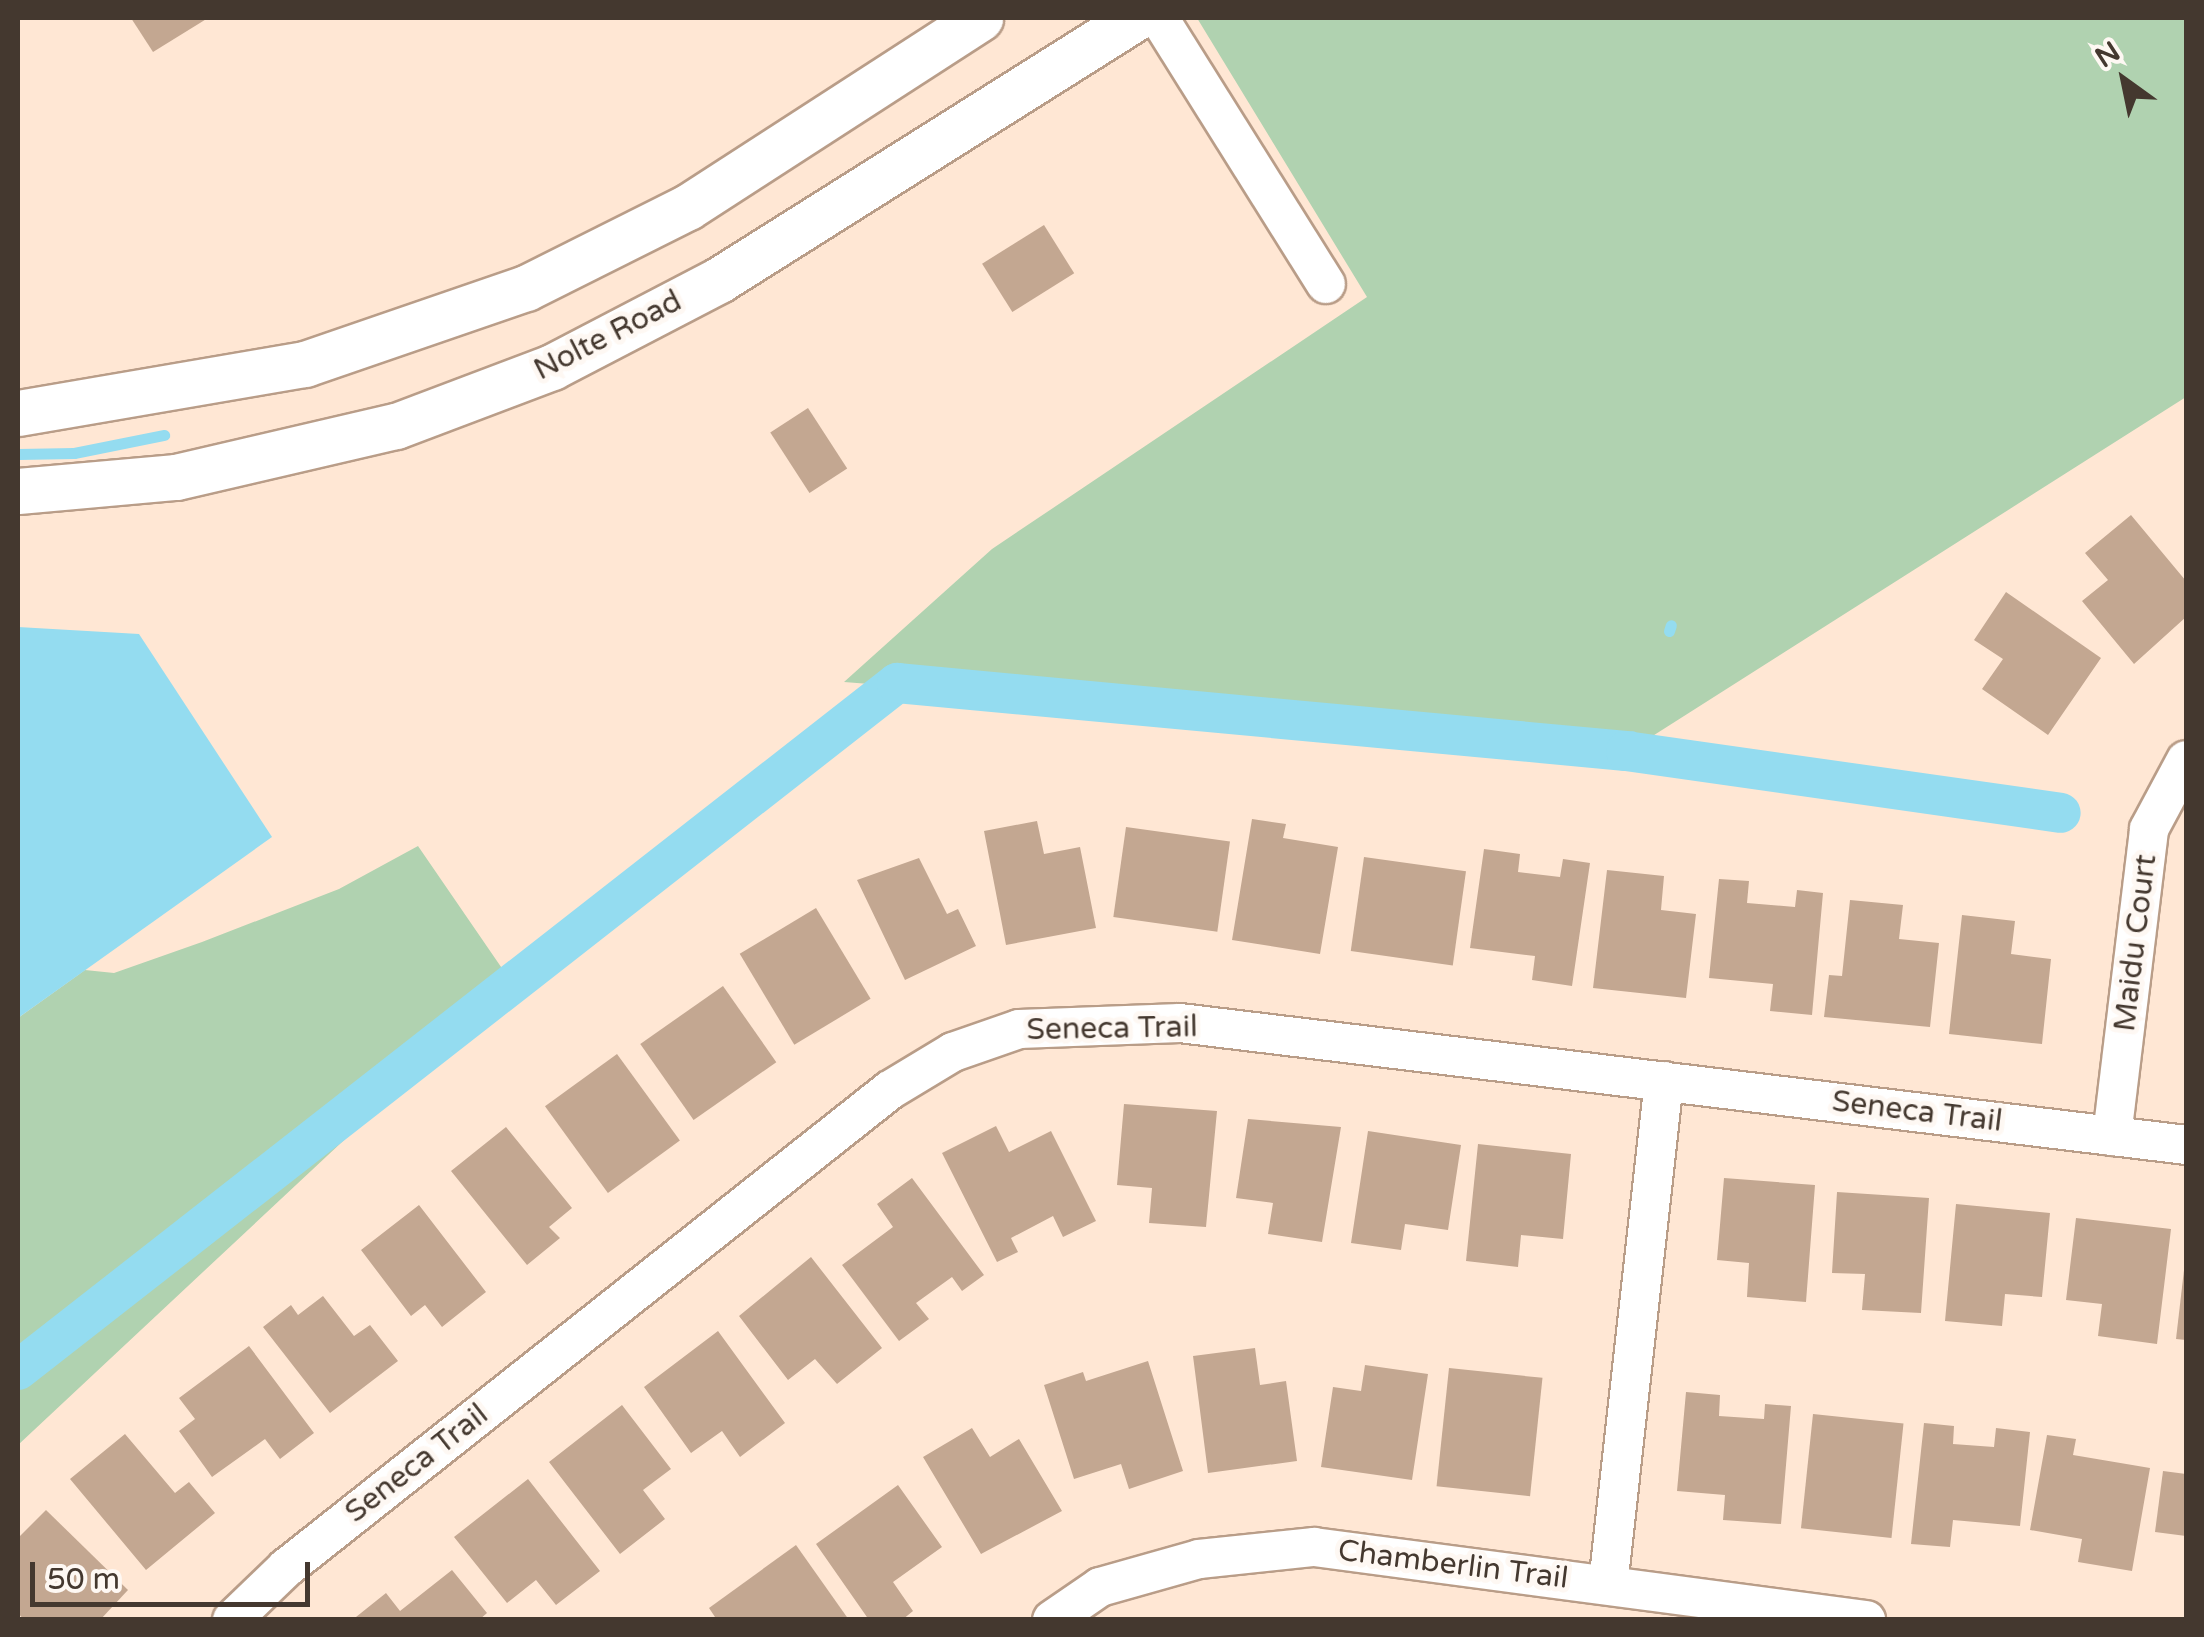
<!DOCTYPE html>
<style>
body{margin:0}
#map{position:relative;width:2204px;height:1637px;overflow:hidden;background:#ffe7d4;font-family:"Varela Round",sans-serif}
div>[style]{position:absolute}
.green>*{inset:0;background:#b0d2b0}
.water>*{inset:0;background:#94dcf0}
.stream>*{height:11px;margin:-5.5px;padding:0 5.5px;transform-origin:5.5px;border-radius:5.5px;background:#94dcf0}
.canal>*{height:40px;margin:-20px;padding:0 20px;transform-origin:20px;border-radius:20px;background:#94dcf0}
.building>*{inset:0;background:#c3a791;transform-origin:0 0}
.roads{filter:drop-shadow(2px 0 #b99d88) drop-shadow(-2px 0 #b99d88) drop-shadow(0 2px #b99d88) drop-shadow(0 -2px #b99d88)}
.minor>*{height:38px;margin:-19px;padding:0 19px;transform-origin:19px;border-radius:19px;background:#fff}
.tertiary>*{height:45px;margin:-22.5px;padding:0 22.5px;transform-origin:22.5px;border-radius:22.5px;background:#fff}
span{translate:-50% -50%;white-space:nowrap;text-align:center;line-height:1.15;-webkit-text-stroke:10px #fef8f3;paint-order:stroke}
.street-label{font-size:30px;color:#44382f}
.frame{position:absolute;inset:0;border:20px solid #44382f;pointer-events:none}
.north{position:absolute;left:2074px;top:30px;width:100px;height:100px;-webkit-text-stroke:8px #fef8f3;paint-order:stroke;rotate:327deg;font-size:28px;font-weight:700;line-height:40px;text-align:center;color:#44382f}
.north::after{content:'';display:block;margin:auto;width:35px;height:45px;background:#44382f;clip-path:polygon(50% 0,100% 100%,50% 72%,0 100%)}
.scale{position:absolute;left:30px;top:1562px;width:280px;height:45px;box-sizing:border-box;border:5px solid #44382f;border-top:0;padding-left:12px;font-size:30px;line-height:35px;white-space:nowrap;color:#44382f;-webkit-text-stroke:8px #fef8f3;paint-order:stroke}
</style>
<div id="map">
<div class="green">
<div style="clip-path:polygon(1197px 18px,2186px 18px,2186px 397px,1640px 744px,844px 682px,992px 549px,1367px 297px)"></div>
<div style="clip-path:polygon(418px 846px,512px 983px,18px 1445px,18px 1018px,85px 970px,114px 973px,202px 942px,339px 889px)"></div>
</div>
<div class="water">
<div style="clip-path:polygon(18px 627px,139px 634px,272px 837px,18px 1018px)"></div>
</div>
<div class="stream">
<div style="left:18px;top:454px;width:56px;rotate:-1deg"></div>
<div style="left:74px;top:453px;width:92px;rotate:-11.3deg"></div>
<div style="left:1669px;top:631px;width:6px;rotate:-72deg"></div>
<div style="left:1626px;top:751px;width:16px;rotate:-68deg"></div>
</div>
<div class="canal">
<div style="left:18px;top:1370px;width:1116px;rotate:-38.01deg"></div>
<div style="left:897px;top:683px;width:732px;rotate:5.33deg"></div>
<div style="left:1626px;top:751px;width:439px;rotate:8.1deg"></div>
</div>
<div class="building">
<div style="clip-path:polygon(131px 18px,208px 18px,153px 52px)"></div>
<div style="left:1044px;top:225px;width:57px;height:73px;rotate:58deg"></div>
<div style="left:808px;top:408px;width:72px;height:45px;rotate:57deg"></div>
<div style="clip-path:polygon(2131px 515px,2186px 581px,2186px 617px,2134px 664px,2082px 601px,2108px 580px,2085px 553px)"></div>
<div style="clip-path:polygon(2006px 592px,2101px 658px,2048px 735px,1982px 689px,2003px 659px,1974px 640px)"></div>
<div style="clip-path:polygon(1252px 819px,1286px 824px,1283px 838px,1338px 847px,1320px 954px,1232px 940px)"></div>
<div style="clip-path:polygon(1037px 821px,1044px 854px,1080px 847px,1096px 928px,1006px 945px,984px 831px)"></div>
<div style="left:1126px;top:827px;width:105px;height:91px;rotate:8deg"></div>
<div style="clip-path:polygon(1484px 849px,1520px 854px,1518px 872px,1560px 877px,1563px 859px,1590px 863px,1572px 986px,1532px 980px,1535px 956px,1470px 948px)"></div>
<div style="left:1364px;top:857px;width:103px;height:95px;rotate:8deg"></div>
<div style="clip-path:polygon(919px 858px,947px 914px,958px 909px,976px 946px,905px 980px,857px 880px)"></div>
<div style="clip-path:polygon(1607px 870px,1664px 876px,1661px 910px,1696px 914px,1686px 998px,1593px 988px)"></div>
<div style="clip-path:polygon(1719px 879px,1749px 881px,1747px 903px,1795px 907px,1797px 890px,1823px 893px,1812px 1015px,1770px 1011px,1773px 984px,1709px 978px)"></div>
<div style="clip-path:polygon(1850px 900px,1903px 905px,1899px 939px,1939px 943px,1930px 1027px,1824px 1017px,1829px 975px,1842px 976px)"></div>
<div style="left:816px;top:908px;width:106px;height:89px;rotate:59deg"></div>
<div style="clip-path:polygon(1962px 915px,2015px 921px,2011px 954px,2051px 959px,2042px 1044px,1949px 1034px)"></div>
<div style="left:723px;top:986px;width:93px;height:101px;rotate:55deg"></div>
<div style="left:617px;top:1054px;width:107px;height:89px;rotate:54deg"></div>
<div style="clip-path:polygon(1124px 1104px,1217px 1111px,1206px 1227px,1149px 1223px,1152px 1188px,1117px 1185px)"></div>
<div style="clip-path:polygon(1248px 1119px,1341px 1127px,1322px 1242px,1268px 1234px,1273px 1203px,1236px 1198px)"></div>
<div style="clip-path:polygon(996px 1126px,1009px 1152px,1051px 1131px,1096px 1221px,1063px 1237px,1053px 1216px,1011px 1238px,1018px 1252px,997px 1262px,942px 1153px)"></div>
<div style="clip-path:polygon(506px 1127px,572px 1208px,549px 1227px,560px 1238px,527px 1265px,451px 1171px)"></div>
<div style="clip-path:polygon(1368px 1131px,1461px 1145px,1448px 1230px,1405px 1224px,1401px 1250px,1351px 1243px)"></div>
<div style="clip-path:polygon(1478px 1144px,1571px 1154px,1563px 1239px,1521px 1235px,1518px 1267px,1466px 1261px)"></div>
<div style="clip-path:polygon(912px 1178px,984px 1275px,962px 1291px,952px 1277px,916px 1303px,929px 1319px,899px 1341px,842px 1265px,893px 1227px,877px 1204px)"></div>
<div style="clip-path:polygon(1724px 1178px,1815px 1185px,1806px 1302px,1747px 1297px,1749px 1263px,1717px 1260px)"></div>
<div style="clip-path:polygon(1837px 1192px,1929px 1198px,1921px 1313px,1862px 1310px,1865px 1274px,1832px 1273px)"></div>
<div style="clip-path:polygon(1956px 1204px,2050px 1213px,2042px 1297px,2005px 1294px,2002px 1326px,1945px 1321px)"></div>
<div style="clip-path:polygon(419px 1205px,486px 1292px,442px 1327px,425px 1305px,411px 1316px,361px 1250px)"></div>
<div style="clip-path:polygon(2076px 1218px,2171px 1229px,2157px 1344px,2098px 1336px,2102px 1304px,2066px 1300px)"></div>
<div style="clip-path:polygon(811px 1257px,882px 1348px,837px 1384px,815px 1359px,788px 1380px,739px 1316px)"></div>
<div style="clip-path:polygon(2184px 1270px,2186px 1271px,2186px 1340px,2176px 1339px)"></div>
<div style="clip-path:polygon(323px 1296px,354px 1336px,370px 1325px,398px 1361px,330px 1413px,263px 1327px,291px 1305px,298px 1315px)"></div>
<div style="clip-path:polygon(718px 1331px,785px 1423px,740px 1457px,722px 1431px,691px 1453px,644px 1387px)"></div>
<div style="clip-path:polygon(249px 1346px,314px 1433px,280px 1459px,265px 1439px,212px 1477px,179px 1431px,195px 1419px,179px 1398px)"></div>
<div style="clip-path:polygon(1255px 1348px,1260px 1385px,1286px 1381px,1297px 1461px,1208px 1473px,1193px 1356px)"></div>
<div style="clip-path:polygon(1148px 1361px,1183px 1471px,1129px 1489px,1121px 1464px,1074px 1479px,1044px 1385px,1083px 1372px,1086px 1381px)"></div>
<div style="clip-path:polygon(1365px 1365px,1428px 1374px,1412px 1480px,1321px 1467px,1333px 1387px,1361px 1391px)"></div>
<div style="left:1449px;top:1368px;width:94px;height:119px;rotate:6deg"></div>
<div style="clip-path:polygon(1686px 1392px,1720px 1395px,1719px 1416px,1764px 1419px,1765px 1404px,1791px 1406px,1781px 1524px,1723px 1520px,1725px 1495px,1677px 1491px)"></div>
<div style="clip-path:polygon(622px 1405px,671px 1469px,643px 1490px,665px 1519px,620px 1554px,549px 1462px)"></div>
<div style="left:1813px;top:1414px;width:91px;height:115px;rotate:6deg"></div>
<div style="clip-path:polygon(1924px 1423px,1954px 1426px,1953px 1444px,1994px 1447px,1996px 1428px,2030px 1432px,2020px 1526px,1953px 1520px,1950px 1547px,1911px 1544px)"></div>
<div style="clip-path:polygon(972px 1428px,990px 1457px,1019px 1439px,1062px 1511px,981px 1554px,923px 1457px)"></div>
<div style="clip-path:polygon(125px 1434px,175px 1493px,189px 1482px,215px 1513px,146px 1570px,70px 1479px)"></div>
<div style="clip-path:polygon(2047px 1435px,2076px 1439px,2073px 1455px,2150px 1468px,2132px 1571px,2078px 1562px,2082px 1539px,2030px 1530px)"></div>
<div style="clip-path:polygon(2163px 1471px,2186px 1474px,2186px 1536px,2155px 1532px)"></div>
<div style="clip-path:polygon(528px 1479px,600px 1571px,556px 1605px,536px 1580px,507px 1603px,454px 1537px)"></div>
<div style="clip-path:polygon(898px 1485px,942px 1547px,893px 1582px,913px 1611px,902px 1620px,869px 1620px,816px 1544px)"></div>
<div style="clip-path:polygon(46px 1510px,128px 1590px,100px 1620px,24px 1620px,18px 1613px,18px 1538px)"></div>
<div style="clip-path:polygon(796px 1545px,849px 1620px,717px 1620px,709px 1608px)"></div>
<div style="clip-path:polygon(452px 1570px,487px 1613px,479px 1620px,356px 1617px,386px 1593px,400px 1611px)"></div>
</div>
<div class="roads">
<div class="minor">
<div style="left:1159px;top:18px;width:314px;rotate:57.9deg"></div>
<div style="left:2112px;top:1136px;width:309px;rotate:-83.1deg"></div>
<div style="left:2149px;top:829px;width:78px;rotate:-61.8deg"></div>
<div style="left:1608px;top:1585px;width:507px;rotate:-83.66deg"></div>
<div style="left:232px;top:1620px;width:75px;rotate:-43.9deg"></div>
<div style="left:286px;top:1568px;width:770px;rotate:-38.36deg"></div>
<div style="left:890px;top:1090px;width:74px;rotate:-31.1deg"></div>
<div style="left:953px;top:1052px;width:70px;rotate:-19.2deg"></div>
<div style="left:1019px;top:1029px;width:161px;rotate:-2.1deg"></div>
<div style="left:1180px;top:1023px;width:1013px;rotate:6.91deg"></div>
<div style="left:1052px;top:1620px;width:58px;rotate:-34.5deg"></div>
<div style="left:1100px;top:1587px;width:103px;rotate:-15.8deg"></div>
<div style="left:1199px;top:1559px;width:116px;rotate:-6deg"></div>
<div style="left:1314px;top:1547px;width:557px;rotate:7.53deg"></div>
</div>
<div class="tertiary">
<div style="left:18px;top:413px;width:291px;rotate:-9.7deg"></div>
<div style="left:305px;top:364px;width:234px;rotate:-19deg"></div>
<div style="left:526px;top:288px;width:181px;rotate:-26.6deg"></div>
<div style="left:688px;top:207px;width:348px;rotate:-32.9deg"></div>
<div style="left:18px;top:491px;width:159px;rotate:-5.1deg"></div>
<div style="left:176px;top:477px;width:226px;rotate:-13.1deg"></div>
<div style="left:396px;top:426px;width:167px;rotate:-20.7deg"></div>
<div style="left:552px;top:367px;width:188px;rotate:-27.5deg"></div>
<div style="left:719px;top:280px;width:492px;rotate:-32.2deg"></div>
</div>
</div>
<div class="street-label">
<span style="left:608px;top:336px;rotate:-27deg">Nolte Road</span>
<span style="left:2136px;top:943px;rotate:-83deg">Maidu Court</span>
<span style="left:1112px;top:1029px;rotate:-1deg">Seneca Trail</span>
<span style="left:1917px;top:1112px;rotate:7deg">Seneca Trail</span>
<span style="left:417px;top:1464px;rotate:-38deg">Seneca Trail</span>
<span style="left:1453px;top:1565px;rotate:7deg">Chamberlin Trail</span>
</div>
<div class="frame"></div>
<div class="north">N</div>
<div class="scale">50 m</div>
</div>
